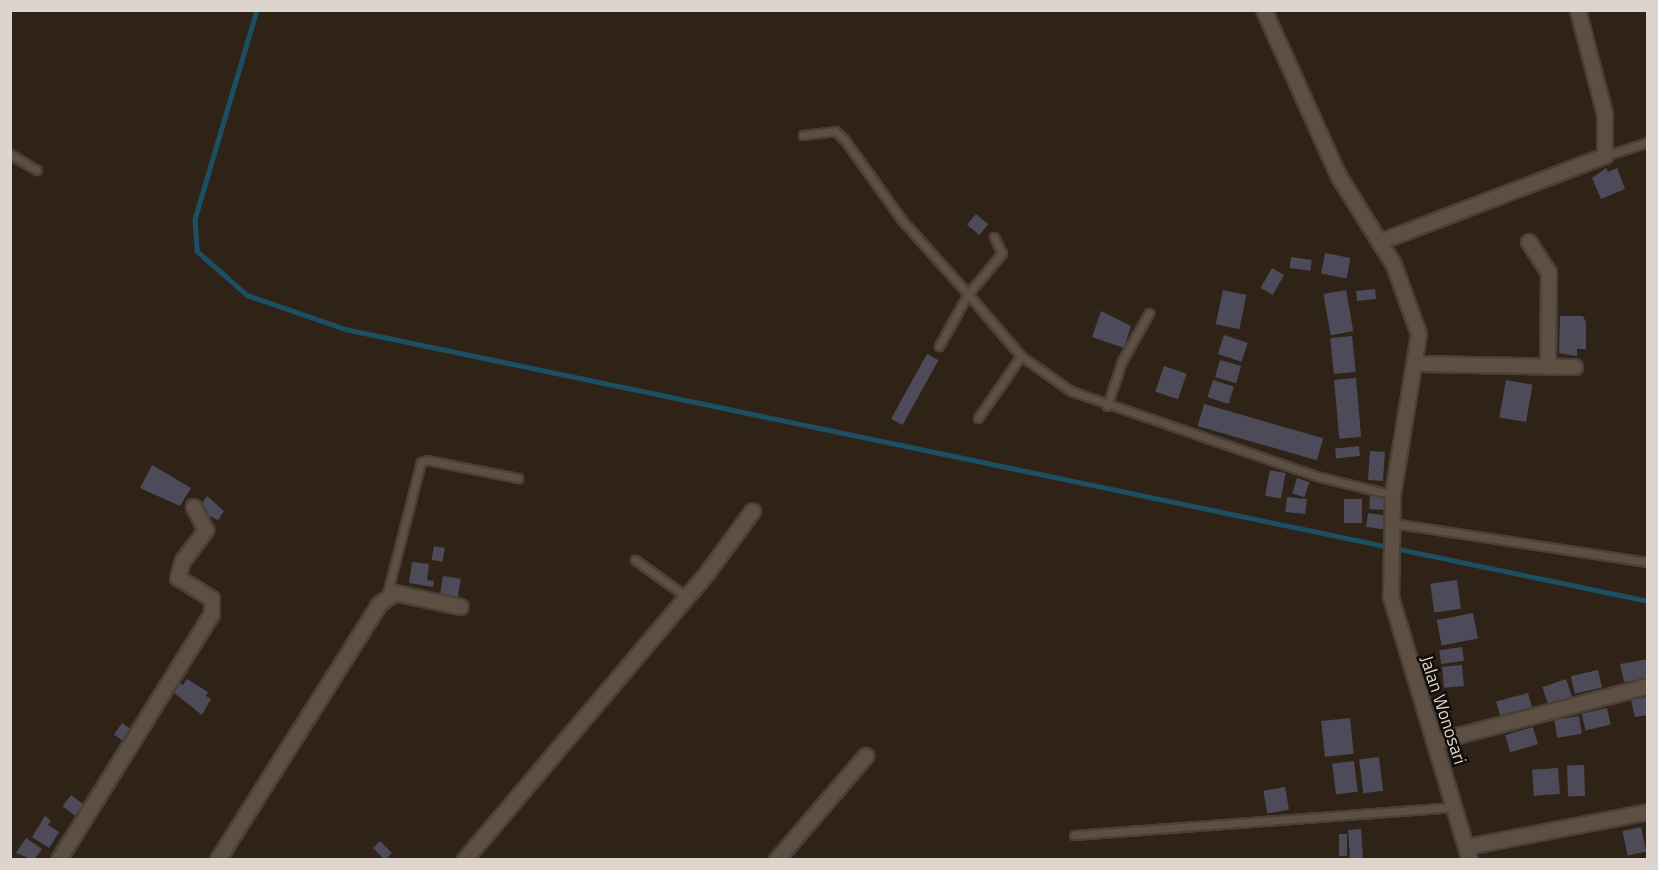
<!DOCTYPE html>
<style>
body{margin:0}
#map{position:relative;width:1658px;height:870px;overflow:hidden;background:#2f2318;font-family:"Titillium Web",sans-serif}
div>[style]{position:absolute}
.stream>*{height:4.5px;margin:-2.25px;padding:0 2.25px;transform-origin:2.25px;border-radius:2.25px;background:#1c4e64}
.building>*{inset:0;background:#4d4a5a;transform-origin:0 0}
.roads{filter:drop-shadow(2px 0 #4a4038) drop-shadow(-2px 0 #4a4038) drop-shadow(0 2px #4a4038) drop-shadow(0 -2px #4a4038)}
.lane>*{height:7px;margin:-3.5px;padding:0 3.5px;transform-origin:3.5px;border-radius:3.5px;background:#5d4f43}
.street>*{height:14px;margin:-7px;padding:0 7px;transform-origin:7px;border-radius:7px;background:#5d4f43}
span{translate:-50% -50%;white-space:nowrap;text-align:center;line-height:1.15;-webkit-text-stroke:5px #130d09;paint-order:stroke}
.street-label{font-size:18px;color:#ddd5cd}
.frame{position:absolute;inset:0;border:12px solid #ddd5cd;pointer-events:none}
</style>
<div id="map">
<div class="stream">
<div style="left:257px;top:10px;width:218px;rotate:106.5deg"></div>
<div style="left:195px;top:219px;width:32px;rotate:86deg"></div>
<div style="left:197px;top:251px;width:67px;rotate:41.3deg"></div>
<div style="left:247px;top:295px;width:104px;rotate:19.1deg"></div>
<div style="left:345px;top:329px;width:1331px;rotate:11.79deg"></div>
</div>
<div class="building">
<div style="clip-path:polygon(1606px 168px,1608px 172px,1617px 168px,1625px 189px,1601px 199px,1592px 178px)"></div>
<div style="left:976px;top:214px;width:16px;height:14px;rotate:40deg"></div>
<div style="left:1325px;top:253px;width:26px;height:21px;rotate:11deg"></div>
<div style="left:1291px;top:257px;width:21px;height:11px;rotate:8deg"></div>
<div style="left:1272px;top:268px;width:14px;height:23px;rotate:30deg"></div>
<div style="left:1375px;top:289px;width:10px;height:19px;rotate:84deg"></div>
<div style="left:1223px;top:290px;width:24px;height:35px;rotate:12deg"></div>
<div style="left:1346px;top:290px;width:42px;height:23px;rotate:80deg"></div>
<div style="clip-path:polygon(1101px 311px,1131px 326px,1124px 348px,1092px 337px)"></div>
<div style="clip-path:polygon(1560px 316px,1583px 316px,1586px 322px,1586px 349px,1577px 349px,1577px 356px,1559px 353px)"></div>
<div style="left:1224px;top:335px;width:25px;height:20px;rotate:18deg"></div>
<div style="left:1352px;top:336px;width:36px;height:22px;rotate:84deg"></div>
<div style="left:927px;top:354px;width:13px;height:74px;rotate:29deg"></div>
<div style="left:1220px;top:360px;width:22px;height:18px;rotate:16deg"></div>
<div style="left:1164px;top:366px;width:24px;height:27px;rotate:19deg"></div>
<div style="left:1356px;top:378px;width:59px;height:22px;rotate:85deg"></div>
<div style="left:1213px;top:380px;width:22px;height:18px;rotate:18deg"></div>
<div style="left:1506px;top:380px;width:27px;height:38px;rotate:10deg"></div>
<div style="left:1204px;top:404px;width:124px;height:23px;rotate:16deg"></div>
<div style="left:1359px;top:446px;width:10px;height:24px;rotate:84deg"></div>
<div style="left:1370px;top:451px;width:15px;height:29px;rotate:4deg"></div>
<div style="clip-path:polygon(152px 465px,191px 488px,180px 506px,140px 488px)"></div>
<div style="left:1270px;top:470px;width:16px;height:26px;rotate:11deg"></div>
<div style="left:1297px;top:478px;width:13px;height:16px;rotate:18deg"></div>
<div style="clip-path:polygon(207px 496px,224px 511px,218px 520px,197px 510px)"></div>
<div style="left:1370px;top:496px;width:19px;height:13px;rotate:3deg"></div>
<div style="left:1287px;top:497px;width:20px;height:15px;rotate:6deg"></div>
<div style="left:1344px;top:499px;width:18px;height:24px"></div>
<div style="left:1368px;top:513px;width:21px;height:14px;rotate:8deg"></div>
<div style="left:434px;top:546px;width:11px;height:14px;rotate:10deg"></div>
<div style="clip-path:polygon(412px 562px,429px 564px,427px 580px,434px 581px,433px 587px,409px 583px)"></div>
<div style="left:443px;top:576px;width:18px;height:23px;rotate:9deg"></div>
<div style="left:1457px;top:580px;width:29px;height:27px;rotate:82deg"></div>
<div style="left:1473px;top:613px;width:26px;height:37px;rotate:79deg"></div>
<div style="left:1462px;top:647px;width:14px;height:23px;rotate:82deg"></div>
<div style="clip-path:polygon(1648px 659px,1648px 678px,1624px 682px,1620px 664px)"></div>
<div style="left:1462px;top:665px;width:21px;height:20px;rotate:85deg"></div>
<div style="left:1598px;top:670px;width:18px;height:28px;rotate:77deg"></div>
<div style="clip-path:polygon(187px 679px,208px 692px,206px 696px,211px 699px,202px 715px,173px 692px,178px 682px,183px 685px)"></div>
<div style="left:1566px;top:679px;width:21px;height:25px;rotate:71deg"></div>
<div style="left:1528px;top:693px;width:16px;height:33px;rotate:75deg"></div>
<div style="clip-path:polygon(1648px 697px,1648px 715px,1635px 717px,1631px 700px)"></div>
<div style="left:1607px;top:708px;width:17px;height:26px;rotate:77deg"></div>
<div style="left:1579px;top:716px;width:18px;height:25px;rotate:81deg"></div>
<div style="left:1350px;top:718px;width:36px;height:29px;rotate:84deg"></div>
<div style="left:122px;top:723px;width:16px;height:14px;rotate:35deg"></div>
<div style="left:1533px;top:727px;width:18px;height:29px;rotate:74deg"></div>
<div style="left:1379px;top:757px;width:34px;height:20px;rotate:83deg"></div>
<div style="left:1354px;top:761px;width:31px;height:22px;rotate:83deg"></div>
<div style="left:1584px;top:765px;width:31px;height:17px;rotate:88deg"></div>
<div style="left:1558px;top:768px;width:26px;height:26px;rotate:86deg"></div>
<div style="left:1285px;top:787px;width:23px;height:22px;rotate:80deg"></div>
<div style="left:71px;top:795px;width:20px;height:14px;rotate:37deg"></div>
<div style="clip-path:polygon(45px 816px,51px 821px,48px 825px,59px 832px,49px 848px,32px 837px)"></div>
<div style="left:1641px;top:827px;width:25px;height:19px;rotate:78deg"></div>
<div style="left:1361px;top:829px;width:30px;height:13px;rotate:86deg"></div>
<div style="left:1339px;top:834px;width:8px;height:22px"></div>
<div style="clip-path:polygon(26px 838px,42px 849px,34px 860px,16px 853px)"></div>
<div style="left:380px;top:841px;width:17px;height:10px;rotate:45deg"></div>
</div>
<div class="roads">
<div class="lane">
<div style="left:803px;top:135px;width:32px;rotate:-7deg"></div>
<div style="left:835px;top:131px;width:12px;rotate:42deg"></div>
<div style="left:844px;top:139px;width:98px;rotate:54.5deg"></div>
<div style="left:901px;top:219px;width:101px;rotate:48.2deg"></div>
<div style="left:968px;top:294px;width:53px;rotate:-50.3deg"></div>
<div style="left:1002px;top:253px;width:18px;rotate:-117deg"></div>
<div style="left:10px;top:154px;width:31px;rotate:31deg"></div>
<div style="left:1605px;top:156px;width:45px;rotate:-18deg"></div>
<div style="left:939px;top:346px;width:60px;rotate:-60.9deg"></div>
<div style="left:968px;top:294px;width:82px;rotate:49.5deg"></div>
<div style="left:1021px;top:356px;width:61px;rotate:35deg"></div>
<div style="left:1071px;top:391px;width:263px;rotate:19.1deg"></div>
<div style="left:1320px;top:477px;width:75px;rotate:13.9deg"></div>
<div style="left:1107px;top:406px;width:47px;rotate:-71.6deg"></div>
<div style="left:1122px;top:361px;width:55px;rotate:-60.6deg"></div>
<div style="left:978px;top:418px;width:75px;rotate:-55.3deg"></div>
<div style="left:1392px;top:523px;width:259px;rotate:8.7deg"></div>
<div style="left:635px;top:560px;width:64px;rotate:35.4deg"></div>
<div style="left:386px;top:598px;width:140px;rotate:-75.6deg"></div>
<div style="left:421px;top:462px;width:6px;rotate:-18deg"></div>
<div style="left:427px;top:460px;width:93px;rotate:11.2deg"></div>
<div style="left:1074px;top:835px;width:382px;rotate:-4.2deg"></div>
</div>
<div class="street">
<div style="left:1264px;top:10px;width:181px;rotate:65.8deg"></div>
<div style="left:1338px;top:175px;width:106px;rotate:58.1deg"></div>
<div style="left:1394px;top:265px;width:73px;rotate:70.1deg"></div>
<div style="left:1419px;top:334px;width:163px;rotate:99.2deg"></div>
<div style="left:1393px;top:495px;width:102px;rotate:91.1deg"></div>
<div style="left:1391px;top:597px;width:275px;rotate:73.3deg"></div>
<div style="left:1380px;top:242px;width:241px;rotate:-20.9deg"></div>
<div style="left:1605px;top:156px;width:42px;rotate:-90deg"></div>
<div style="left:1605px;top:114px;width:107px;rotate:-104.6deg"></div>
<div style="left:1529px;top:242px;width:37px;rotate:57deg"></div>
<div style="left:1549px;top:273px;width:94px;rotate:90.6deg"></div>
<div style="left:1417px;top:364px;width:158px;rotate:1.1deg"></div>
<div style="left:1435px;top:742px;width:220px;rotate:-14.7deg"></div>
<div style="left:1467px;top:847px;width:184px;rotate:-10.9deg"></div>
<div style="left:59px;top:860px;width:290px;rotate:-58.1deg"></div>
<div style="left:212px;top:614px;width:15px;rotate:-90deg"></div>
<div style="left:212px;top:599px;width:40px;rotate:-148deg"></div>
<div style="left:178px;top:578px;width:18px;rotate:-74deg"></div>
<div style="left:183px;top:561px;width:39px;rotate:-53deg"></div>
<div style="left:206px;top:530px;width:26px;rotate:-118deg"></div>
<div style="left:218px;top:860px;width:302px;rotate:-57.7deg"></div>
<div style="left:379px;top:605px;width:20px;rotate:-37deg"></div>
<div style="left:395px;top:593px;width:67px;rotate:12deg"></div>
<div style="left:465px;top:860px;width:378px;rotate:-49.8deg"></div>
<div style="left:709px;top:571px;width:74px;rotate:-53.7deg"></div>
<div style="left:777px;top:860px;width:137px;rotate:-49.4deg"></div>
</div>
</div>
<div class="street-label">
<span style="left:1443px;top:710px;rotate:72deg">Jalan Wonosari</span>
</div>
<div class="frame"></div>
</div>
